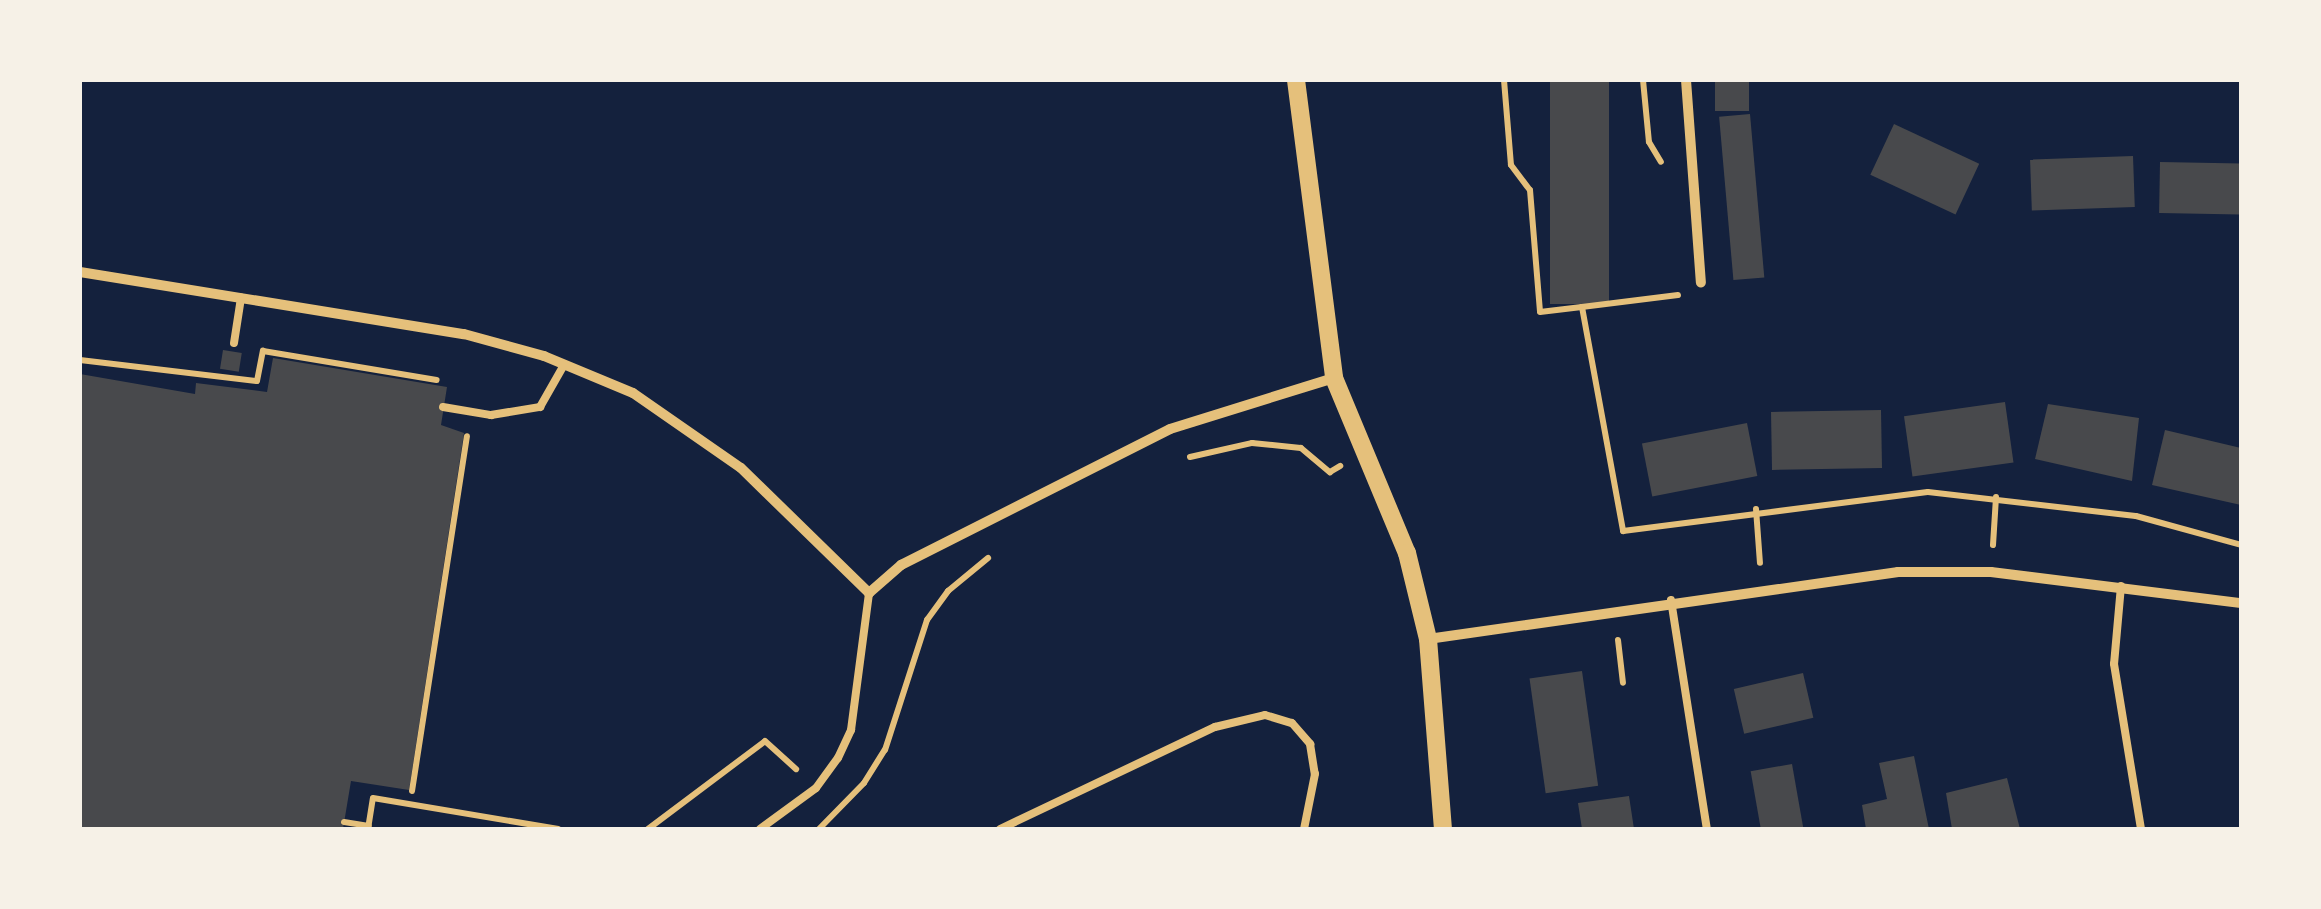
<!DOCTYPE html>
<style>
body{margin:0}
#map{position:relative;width:2321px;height:909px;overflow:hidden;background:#14213d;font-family:"Open Sans",sans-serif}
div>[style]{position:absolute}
.building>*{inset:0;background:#48494c;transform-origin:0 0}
.path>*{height:6px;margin:-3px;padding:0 3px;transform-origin:3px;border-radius:3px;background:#e5c07b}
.service>*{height:8px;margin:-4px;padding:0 4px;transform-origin:4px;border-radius:4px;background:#e5c07b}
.minor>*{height:10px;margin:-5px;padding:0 5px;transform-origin:5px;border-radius:5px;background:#e5c07b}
.tertiary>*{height:18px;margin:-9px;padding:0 9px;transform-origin:9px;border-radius:9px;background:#e5c07b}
span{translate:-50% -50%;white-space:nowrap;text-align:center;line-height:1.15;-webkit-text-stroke:9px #f6f1e7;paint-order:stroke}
.frame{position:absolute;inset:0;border:82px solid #f6f1e7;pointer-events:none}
</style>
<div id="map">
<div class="building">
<div style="left:1550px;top:80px;width:59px;height:224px"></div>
<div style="left:1715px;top:80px;width:34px;height:31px"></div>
<div style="left:1750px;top:114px;width:164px;height:31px;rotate:85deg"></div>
<div style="left:1894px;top:124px;width:94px;height:56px;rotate:25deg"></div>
<div style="left:2133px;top:156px;width:51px;height:103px;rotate:88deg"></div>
<div style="left:2160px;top:162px;width:81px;height:51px;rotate:1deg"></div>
<div style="left:223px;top:350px;width:19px;height:19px;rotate:9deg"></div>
<div style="clip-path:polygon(273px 358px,447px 387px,441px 425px,464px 433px,409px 790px,351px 781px,343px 829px,80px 829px,80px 374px,195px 394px,196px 383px,267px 392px)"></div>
<div style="left:2005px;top:402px;width:61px;height:102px;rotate:82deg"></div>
<div style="clip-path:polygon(2048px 404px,2139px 418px,2132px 481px,2035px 459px)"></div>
<div style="left:1881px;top:410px;width:58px;height:110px;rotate:89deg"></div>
<div style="left:1747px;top:423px;width:54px;height:107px;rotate:79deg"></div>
<div style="clip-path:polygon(2165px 430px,2241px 448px,2241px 505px,2152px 485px)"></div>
<div style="left:1582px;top:671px;width:116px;height:53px;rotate:82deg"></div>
<div style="left:1803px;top:673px;width:46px;height:71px;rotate:77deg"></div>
<div style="clip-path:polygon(1914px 756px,1929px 829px,1866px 829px,1862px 805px,1887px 799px,1879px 763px)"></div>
<div style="left:1792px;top:764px;width:66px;height:42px;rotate:80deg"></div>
<div style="clip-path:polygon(2007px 778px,2020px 829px,1952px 829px,1946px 793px)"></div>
<div style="clip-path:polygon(1629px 796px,1634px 829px,1582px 829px,1578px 803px)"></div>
</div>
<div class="path">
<div style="left:1504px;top:80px;width:85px;rotate:85.3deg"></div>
<div style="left:1511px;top:165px;width:31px;rotate:53deg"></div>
<div style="left:1530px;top:190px;width:122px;rotate:85.3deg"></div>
<div style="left:1540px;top:312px;width:42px;rotate:-6.8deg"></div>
<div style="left:1643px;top:80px;width:62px;rotate:84.5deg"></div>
<div style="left:1649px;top:142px;width:23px;rotate:59deg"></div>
<div style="left:1678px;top:295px;width:97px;rotate:172.9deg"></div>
<div style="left:1582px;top:307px;width:228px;rotate:79.6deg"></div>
<div style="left:1623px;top:531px;width:307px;rotate:-7.3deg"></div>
<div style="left:1928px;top:492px;width:209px;rotate:6.6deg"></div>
<div style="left:2136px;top:516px;width:109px;rotate:15.4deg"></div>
<div style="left:80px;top:360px;width:178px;rotate:6.8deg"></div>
<div style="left:257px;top:381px;width:31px;rotate:-79deg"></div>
<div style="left:263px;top:351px;width:176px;rotate:9.5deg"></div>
<div style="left:1190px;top:457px;width:64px;rotate:-12.7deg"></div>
<div style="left:1252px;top:443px;width:49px;rotate:5.8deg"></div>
<div style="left:1301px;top:448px;width:38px;rotate:40deg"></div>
<div style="left:1330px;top:472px;width:12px;rotate:-31deg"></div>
<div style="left:1756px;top:509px;width:54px;rotate:85.8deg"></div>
<div style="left:1993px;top:545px;width:48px;rotate:-86.4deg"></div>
<div style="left:1618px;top:640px;width:43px;rotate:83.4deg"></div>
<div style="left:412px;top:791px;width:359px;rotate:-81.2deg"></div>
<div style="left:344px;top:822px;width:25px;rotate:9deg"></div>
<div style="left:368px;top:829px;width:31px;rotate:-81deg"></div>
<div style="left:373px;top:798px;width:188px;rotate:9.5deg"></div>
<div style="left:648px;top:829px;width:146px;rotate:-36.9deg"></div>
<div style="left:765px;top:741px;width:42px;rotate:42.1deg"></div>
<div style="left:819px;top:829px;width:64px;rotate:-45.6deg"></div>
<div style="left:864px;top:783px;width:39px;rotate:-58deg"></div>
<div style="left:885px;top:750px;width:137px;rotate:-72.1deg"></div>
<div style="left:927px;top:620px;width:36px;rotate:-54deg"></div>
<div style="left:948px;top:591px;width:52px;rotate:-39.5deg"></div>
</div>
<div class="service">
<div style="left:234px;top:343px;width:46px;rotate:-81.2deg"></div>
<div style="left:443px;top:407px;width:49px;rotate:9.5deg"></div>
<div style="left:491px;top:415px;width:50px;rotate:-9.3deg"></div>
<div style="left:540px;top:407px;width:48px;rotate:-60.3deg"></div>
<div style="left:2121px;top:586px;width:78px;rotate:95.1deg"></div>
<div style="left:2114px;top:664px;width:167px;rotate:80.7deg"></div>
<div style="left:1671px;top:600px;width:232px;rotate:81.1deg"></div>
<div style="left:760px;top:829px;width:69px;rotate:-36.2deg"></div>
<div style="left:816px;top:788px;width:37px;rotate:-54deg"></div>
<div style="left:838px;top:758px;width:31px;rotate:-65deg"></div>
<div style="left:851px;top:730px;width:138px;rotate:-82.5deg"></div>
<div style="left:1000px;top:829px;width:238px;rotate:-25.4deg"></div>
<div style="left:1215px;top:727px;width:51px;rotate:-13.5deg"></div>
<div style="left:1265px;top:715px;width:28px;rotate:17deg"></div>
<div style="left:1292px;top:723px;width:28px;rotate:49deg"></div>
<div style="left:1310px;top:744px;width:30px;rotate:81deg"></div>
<div style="left:1315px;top:774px;width:56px;rotate:101.3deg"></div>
</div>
<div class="minor">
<div style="left:1686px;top:80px;width:203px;rotate:85.8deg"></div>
<div style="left:80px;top:272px;width:389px;rotate:9.2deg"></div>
<div style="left:464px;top:334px;width:83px;rotate:15.4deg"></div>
<div style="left:544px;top:356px;width:96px;rotate:22.6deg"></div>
<div style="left:633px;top:393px;width:131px;rotate:34.8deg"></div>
<div style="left:741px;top:468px;width:179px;rotate:44.3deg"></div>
<div style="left:869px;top:593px;width:43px;rotate:-41.2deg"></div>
<div style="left:901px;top:565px;width:301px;rotate:-26.8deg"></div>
<div style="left:1170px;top:429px;width:172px;rotate:-17.3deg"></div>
<div style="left:1428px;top:639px;width:475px;rotate:-8.1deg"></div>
<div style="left:1898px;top:572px;width:93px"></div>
<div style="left:1991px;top:572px;width:252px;rotate:7.1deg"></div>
</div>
<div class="tertiary">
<div style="left:1296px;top:80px;width:300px;rotate:82.7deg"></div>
<div style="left:1334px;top:378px;width:190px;rotate:67.4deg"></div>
<div style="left:1407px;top:553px;width:89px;rotate:76.3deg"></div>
<div style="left:1428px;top:639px;width:191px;rotate:85.5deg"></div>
</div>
<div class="frame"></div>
</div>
